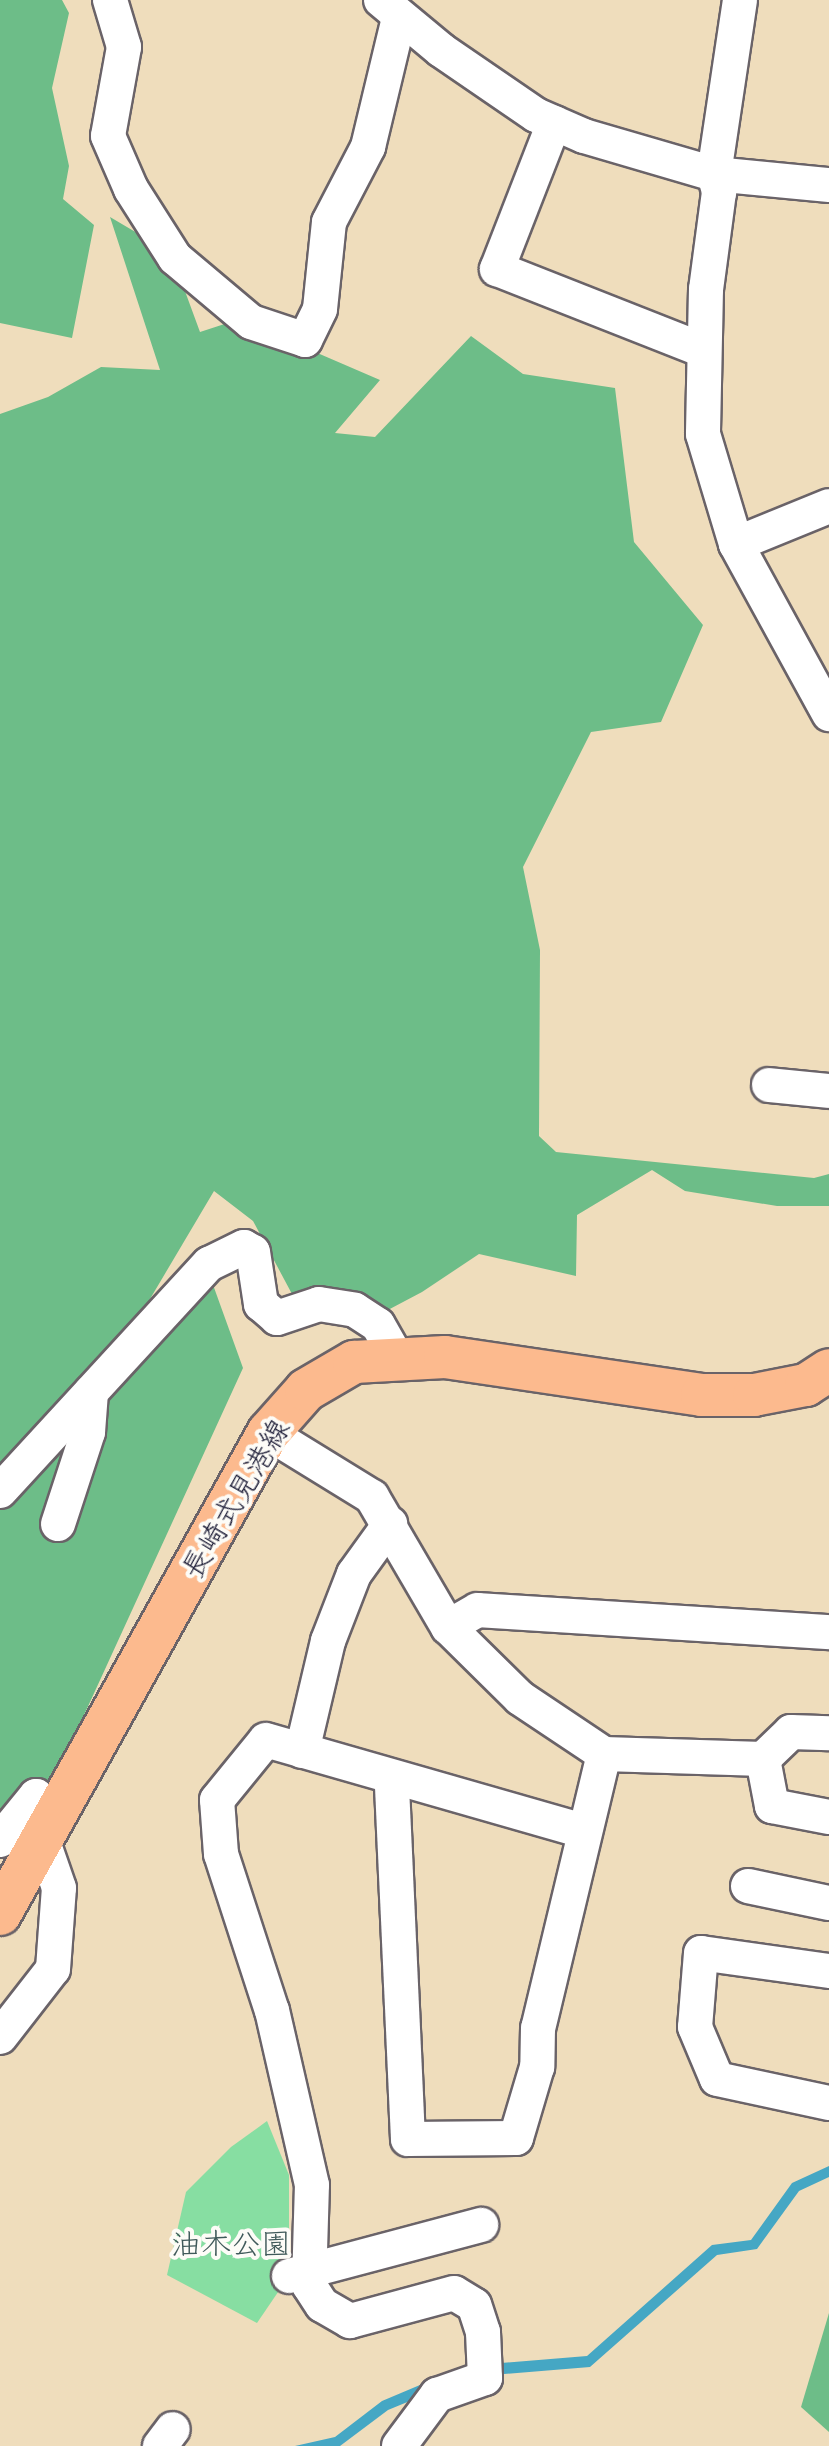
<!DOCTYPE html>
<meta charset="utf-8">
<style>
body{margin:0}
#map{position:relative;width:829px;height:2446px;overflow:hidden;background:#efddbc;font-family:"Shantell Sans","Klee One",sans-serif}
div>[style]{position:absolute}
.green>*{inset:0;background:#87dea2}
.forest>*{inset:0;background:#6dbd88}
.water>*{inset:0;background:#45a7c4}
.roads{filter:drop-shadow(2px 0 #6a6368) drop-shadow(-2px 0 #6a6368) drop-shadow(0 2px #6a6368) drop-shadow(0 -2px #6a6368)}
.minor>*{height:34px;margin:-17px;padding:0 17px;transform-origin:17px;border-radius:17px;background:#fff}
.major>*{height:42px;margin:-21px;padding:0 21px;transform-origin:21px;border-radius:21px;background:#fcba8e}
span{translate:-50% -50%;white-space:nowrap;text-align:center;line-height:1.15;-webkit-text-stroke:8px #fdfcf7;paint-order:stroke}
.street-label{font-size:30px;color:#22223b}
.park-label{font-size:30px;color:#405a5a}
</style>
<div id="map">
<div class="green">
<div style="clip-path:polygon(267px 2121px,289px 2175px,289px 2276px,257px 2323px,167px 2275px,186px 2192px,231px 2147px)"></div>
</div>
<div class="forest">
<div style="clip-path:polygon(0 0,62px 0,69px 13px,52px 88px,69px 166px,63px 199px,94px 225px,72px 338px,0 323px)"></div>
<div style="clip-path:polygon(110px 217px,171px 253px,200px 332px,258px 313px,271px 333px,380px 380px,335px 433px,375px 437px,471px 336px,523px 374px,615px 388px,634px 542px,703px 625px,661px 722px,591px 732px,523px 867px,540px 950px,539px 1136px,556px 1152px,814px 1178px,829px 1174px,829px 1206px,777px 1206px,685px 1191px,652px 1170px,577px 1215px,576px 1276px,479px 1254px,422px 1292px,350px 1330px,292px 1294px,253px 1221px,214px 1191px,134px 1326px,212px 1282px,243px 1368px,57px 1774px,20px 1817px,0 1851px,0 414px,48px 397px,101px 367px,160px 370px)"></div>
<div style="clip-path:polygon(829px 2313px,829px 2432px,801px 2407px)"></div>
</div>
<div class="water">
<div style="clip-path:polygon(829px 2166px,829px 2177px,799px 2191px,757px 2249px,717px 2255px,590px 2367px,468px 2377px,388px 2410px,340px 2446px,295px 2446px,335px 2437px,382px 2401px,465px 2366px,587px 2356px,712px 2245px,751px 2240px,792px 2183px)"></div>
</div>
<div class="roads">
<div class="minor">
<div style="left:110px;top:0;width:49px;rotate:73.4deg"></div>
<div style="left:124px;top:47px;width:90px;rotate:100.2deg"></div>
<div style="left:108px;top:136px;width:58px;rotate:66.5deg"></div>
<div style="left:131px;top:189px;width:82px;rotate:57.5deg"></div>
<div style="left:175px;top:258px;width:99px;rotate:40.1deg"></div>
<div style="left:251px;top:322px;width:57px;rotate:18.4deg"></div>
<div style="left:305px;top:340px;width:34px;rotate:-64deg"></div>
<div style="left:320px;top:309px;width:87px;rotate:-84.1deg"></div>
<div style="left:329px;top:222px;width:85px;rotate:-62.5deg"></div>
<div style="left:368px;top:147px;width:133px;rotate:-76.5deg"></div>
<div style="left:381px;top:0;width:78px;rotate:39.8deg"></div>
<div style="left:441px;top:50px;width:115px;rotate:34.4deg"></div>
<div style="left:536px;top:115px;width:52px;rotate:23.6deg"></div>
<div style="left:584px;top:136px;width:135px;rotate:16.3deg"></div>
<div style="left:714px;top:174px;width:116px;rotate:5.5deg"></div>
<div style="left:740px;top:0;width:176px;rotate:98.5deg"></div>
<div style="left:714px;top:174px;width:19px;rotate:74deg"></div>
<div style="left:719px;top:192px;width:98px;rotate:97.6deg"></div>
<div style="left:706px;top:289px;width:145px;rotate:91.2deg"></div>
<div style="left:703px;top:434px;width:115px;rotate:73.3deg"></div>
<div style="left:736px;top:544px;width:194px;rotate:61.3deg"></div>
<div style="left:554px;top:123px;width:157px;rotate:111.3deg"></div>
<div style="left:497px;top:269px;width:221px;rotate:21.5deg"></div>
<div style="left:736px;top:544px;width:100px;rotate:-22.2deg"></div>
<div style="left:769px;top:1085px;width:60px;rotate:5.7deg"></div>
<div style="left:268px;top:1433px;width:122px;rotate:31.6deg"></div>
<div style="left:372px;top:1497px;width:151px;rotate:59.7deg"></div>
<div style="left:448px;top:1627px;width:101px;rotate:44.6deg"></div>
<div style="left:520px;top:1698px;width:101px;rotate:33.7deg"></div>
<div style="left:604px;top:1754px;width:282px;rotate:103.5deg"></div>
<div style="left:538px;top:2028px;width:39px;rotate:91deg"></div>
<div style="left:537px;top:2067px;width:74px;rotate:106.5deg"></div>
<div style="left:516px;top:2138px;width:108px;rotate:179.5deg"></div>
<div style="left:408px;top:2139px;width:359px;rotate:-92.6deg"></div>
<div style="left:0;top:1491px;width:309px;rotate:-47.4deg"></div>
<div style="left:209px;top:1264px;width:39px;rotate:-26deg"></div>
<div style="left:244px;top:1247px;width:10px;rotate:29deg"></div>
<div style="left:253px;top:1252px;width:53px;rotate:81.3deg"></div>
<div style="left:261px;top:1304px;width:21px;rotate:41deg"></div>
<div style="left:277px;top:1318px;width:44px;rotate:-18.4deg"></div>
<div style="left:319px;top:1304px;width:36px;rotate:9deg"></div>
<div style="left:355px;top:1310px;width:27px;rotate:33deg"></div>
<div style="left:378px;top:1325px;width:40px;rotate:60.3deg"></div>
<div style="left:58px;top:1524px;width:97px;rotate:-71.9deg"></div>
<div style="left:88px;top:1432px;width:40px;rotate:-85.7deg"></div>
<div style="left:448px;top:1627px;width:34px;rotate:-30deg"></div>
<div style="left:478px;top:1610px;width:352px;rotate:3.6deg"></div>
<div style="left:302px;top:1751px;width:113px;rotate:-76.7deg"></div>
<div style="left:328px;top:1641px;width:72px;rotate:-68.8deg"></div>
<div style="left:354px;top:1574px;width:62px;rotate:-54.2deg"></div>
<div style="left:604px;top:1754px;width:159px;rotate:1.8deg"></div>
<div style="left:763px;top:1759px;width:48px;rotate:79.2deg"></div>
<div style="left:772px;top:1806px;width:58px;rotate:10.9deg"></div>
<div style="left:763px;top:1759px;width:39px;rotate:-44deg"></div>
<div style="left:791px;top:1732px;width:38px;rotate:2deg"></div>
<div style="left:0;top:1840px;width:57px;rotate:-50.7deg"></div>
<div style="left:36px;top:1796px;width:27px;rotate:36deg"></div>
<div style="left:748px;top:1886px;width:83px;rotate:11.9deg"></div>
<div style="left:829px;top:1971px;width:129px;rotate:-172deg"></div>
<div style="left:701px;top:1953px;width:74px;rotate:94.6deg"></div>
<div style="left:695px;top:2027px;width:56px;rotate:67.1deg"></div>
<div style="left:717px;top:2079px;width:115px;rotate:12.1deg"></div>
<div style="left:0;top:2037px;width:86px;rotate:-52.1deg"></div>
<div style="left:53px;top:1969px;width:81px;rotate:-85.8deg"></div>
<div style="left:59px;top:1888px;width:52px;rotate:-109.1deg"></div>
<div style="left:289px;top:2276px;width:199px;rotate:-14.9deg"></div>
<div style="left:160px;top:2446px;width:21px;rotate:-53deg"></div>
<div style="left:399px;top:2446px;width:64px;rotate:-53.3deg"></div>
<div style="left:437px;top:2395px;width:51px;rotate:-19.5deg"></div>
<div style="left:485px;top:2378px;width:46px;rotate:-92.5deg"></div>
<div style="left:483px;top:2332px;width:28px;rotate:-108deg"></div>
<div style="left:474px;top:2305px;width:23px;rotate:-149deg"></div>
<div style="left:454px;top:2293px;width:108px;rotate:164.9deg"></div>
<div style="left:350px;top:2321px;width:32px;rotate:-150deg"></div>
<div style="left:322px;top:2305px;width:24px;rotate:-123deg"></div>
<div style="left:309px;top:2285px;width:100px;rotate:-88.3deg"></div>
<div style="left:312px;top:2185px;width:179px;rotate:-102.9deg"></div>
<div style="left:272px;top:2011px;width:165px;rotate:-108deg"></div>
<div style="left:221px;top:1854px;width:54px;rotate:-94.2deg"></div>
<div style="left:217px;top:1800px;width:77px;rotate:-50.8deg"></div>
<div style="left:266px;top:1740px;width:330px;rotate:16deg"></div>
</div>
<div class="major">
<div style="left:0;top:1914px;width:551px;rotate:-60.87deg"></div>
<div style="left:268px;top:1433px;width:57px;rotate:-48.5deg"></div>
<div style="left:306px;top:1390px;width:56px;rotate:-30.3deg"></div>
<div style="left:354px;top:1362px;width:91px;rotate:-3.1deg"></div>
<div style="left:445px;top:1357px;width:260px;rotate:8.4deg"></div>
<div style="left:702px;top:1395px;width:52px"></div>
<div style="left:754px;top:1395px;width:53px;rotate:-10.9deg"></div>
<div style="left:806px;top:1385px;width:27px;rotate:-33deg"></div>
</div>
</div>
<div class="street-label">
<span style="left:236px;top:1499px;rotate:-59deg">長崎式見港線</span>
</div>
<div class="park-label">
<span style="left:231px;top:2244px">油木公園</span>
</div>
</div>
